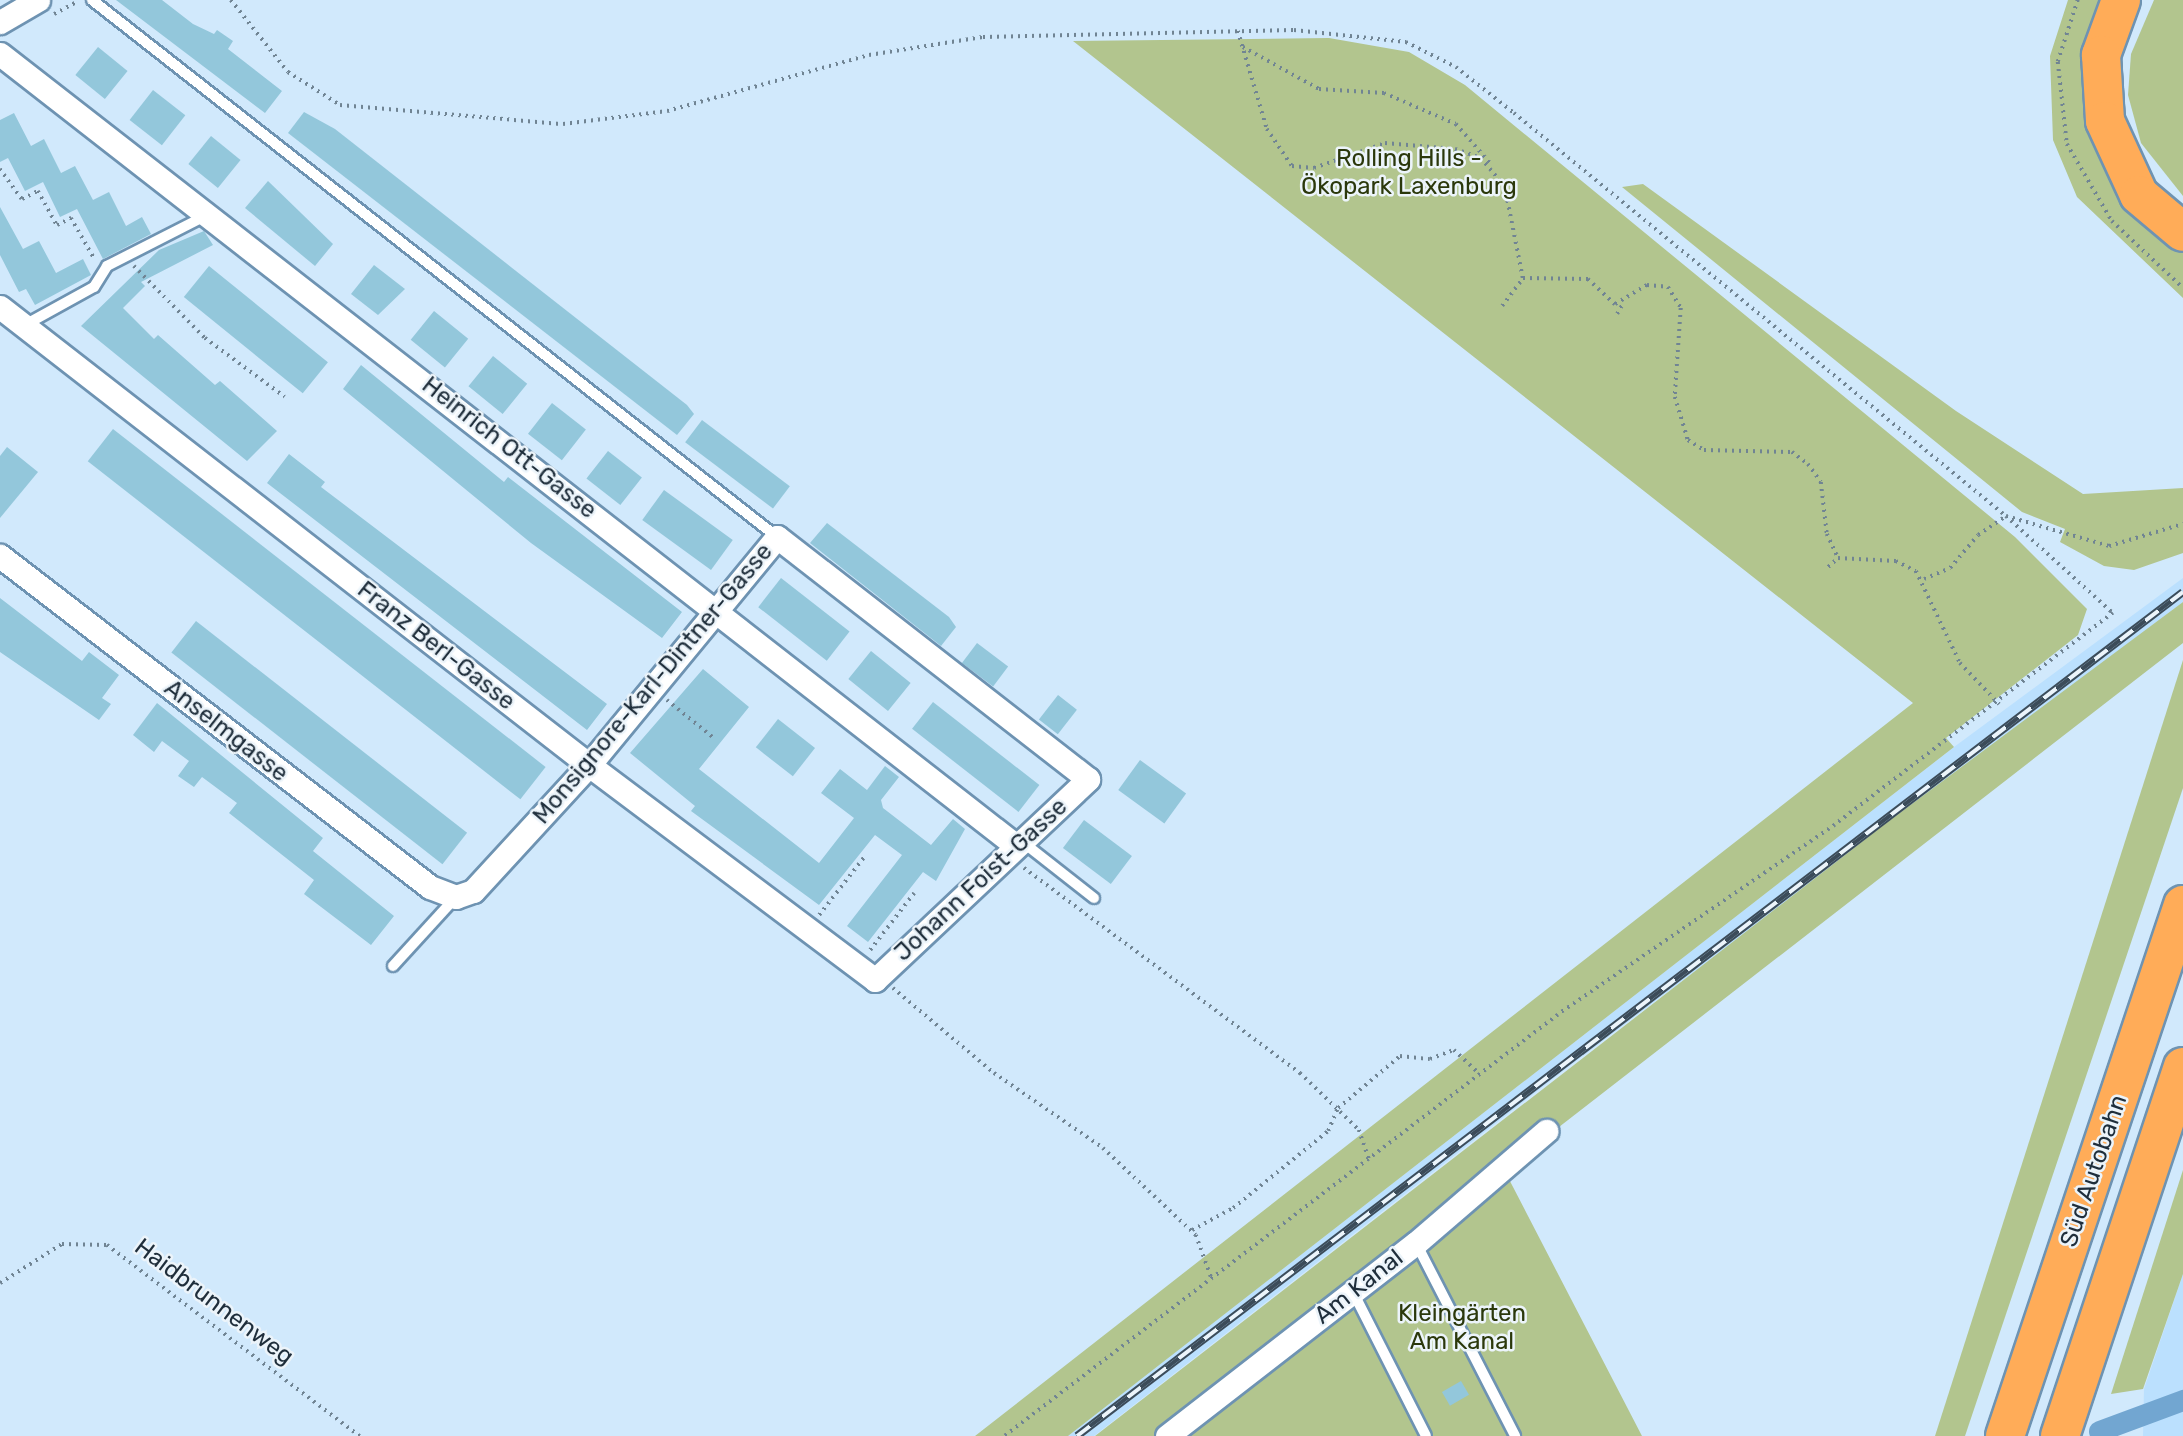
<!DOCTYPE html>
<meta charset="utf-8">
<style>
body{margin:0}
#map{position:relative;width:2183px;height:1436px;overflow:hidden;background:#d1e9fc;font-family:Rubik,sans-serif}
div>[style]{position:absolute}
.built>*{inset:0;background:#bbe0fe}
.green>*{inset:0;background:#b2c58e}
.canal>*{height:21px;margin:-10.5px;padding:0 10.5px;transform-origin:10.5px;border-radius:10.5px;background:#72a6d1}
.building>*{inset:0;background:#93c7db;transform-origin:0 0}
.path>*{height:3.5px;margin-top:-1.75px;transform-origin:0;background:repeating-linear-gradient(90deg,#708493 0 2px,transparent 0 7px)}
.roads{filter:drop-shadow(2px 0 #6e93b2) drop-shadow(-2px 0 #6e93b2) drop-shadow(0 2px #6e93b2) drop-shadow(0 -2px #6e93b2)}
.service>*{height:10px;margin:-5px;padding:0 5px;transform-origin:5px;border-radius:5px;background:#fff}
.minor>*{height:23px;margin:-11.5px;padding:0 11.5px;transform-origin:11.5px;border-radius:11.5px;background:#fff}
.motorway>*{height:38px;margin:-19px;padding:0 19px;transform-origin:19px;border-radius:19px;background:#ffac58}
.rail>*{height:8px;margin-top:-4px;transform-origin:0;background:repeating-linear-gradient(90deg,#ecf4fa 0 16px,#3c4c5a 0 32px);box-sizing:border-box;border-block:2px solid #3c4c5a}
span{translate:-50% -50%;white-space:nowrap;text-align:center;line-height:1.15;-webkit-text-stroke:5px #ecf4fa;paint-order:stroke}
.park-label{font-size:24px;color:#2b380b}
.street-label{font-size:24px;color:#1f2e3b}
</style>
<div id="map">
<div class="built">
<div style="clip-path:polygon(2183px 578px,2183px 602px,1563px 1071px,1094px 1436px,1068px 1436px,1954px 747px)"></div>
<div style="clip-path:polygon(2183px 1274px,2183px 1436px,2143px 1436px,2144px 1389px)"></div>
</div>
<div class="green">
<div style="clip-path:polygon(2068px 0,2109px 0,2091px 54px,2183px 244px,2183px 298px,2077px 197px,2053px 140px,2050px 56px)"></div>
<div style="clip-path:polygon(2154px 0,2183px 0,2183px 196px,2141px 143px,2128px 95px,2131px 54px)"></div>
<div style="clip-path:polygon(1329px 38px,1409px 52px,1465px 85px,2015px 537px,2087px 609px,2078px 635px,1946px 738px,1954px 747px,1068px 1436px,975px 1436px,1913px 703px,1073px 41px)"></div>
<div style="clip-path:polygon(1643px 184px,1956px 411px,2083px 494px,2183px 488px,2183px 553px,2134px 570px,2104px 566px,2060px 542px,2065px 529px,2022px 512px,1622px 187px)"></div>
<div style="clip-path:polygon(2183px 602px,2183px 643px,1559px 1127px,1545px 1125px,1499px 1160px,1642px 1436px,1095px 1436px,1885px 824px)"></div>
<div style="clip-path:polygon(2183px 660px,2183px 788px,1965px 1436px,1935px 1436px)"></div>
<div style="clip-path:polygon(2183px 1170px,2183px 1274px,2143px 1389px,2111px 1394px)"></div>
</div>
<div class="canal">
<div style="left:2099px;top:1431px;width:90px;rotate:-20.3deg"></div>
</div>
<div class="building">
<div style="clip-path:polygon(116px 0,162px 0,193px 24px,214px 34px,217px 30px,233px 41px,228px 49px,282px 91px,265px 113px)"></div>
<div style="left:98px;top:47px;width:38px;height:36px;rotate:39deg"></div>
<div style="left:153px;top:90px;width:41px;height:38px;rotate:38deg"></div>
<div style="clip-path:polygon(304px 112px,335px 129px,687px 405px,694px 414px,677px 435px,288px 133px)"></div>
<div style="clip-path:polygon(14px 113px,31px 146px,44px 139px,61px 173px,75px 166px,93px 200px,109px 192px,126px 226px,142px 217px,151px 234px,103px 259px,77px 209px,60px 217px,43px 182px,25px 191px,8px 158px,0 162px,0 120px)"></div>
<div style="left:211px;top:136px;width:38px;height:36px;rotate:39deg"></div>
<div style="clip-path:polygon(268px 181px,333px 244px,315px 266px,245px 208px)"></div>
<div style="clip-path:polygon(0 207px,23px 249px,39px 241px,56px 273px,83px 259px,91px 275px,35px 305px,26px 289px,19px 292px,0 255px)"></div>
<div style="clip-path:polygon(204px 231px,213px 245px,141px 282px,145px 286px,123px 308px,154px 339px,158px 335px,215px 385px,220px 381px,277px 431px,247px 461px,81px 326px,159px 250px)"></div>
<div style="clip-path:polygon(374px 265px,405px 289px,378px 315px,351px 294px)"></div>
<div style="left:209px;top:266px;width:153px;height:40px;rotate:39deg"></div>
<div style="left:434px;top:311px;width:44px;height:37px;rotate:39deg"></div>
<div style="left:493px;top:356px;width:44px;height:39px;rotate:39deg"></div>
<div style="clip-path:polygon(361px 365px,504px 482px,508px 477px,682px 612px,662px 638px,531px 543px,343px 389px)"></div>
<div style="left:552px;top:403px;width:43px;height:39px;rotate:38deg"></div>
<div style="left:702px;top:420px;width:110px;height:28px;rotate:37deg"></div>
<div style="left:113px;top:429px;width:549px;height:41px;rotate:38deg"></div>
<div style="clip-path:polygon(7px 447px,38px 472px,0 518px,0 456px)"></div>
<div style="left:608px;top:451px;width:43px;height:35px;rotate:38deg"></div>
<div style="clip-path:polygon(289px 454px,325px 482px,321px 487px,607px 704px,587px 730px,267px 483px)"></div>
<div style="left:664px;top:490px;width:85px;height:37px;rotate:36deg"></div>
<div style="clip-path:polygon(827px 523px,949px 617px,956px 627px,941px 646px,810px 543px)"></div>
<div style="left:781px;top:578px;width:87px;height:37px;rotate:38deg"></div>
<div style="clip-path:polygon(0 598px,82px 661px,89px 652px,119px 675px,102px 698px,111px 704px,99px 720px,0 652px)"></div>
<div style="left:196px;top:621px;width:344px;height:40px;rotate:38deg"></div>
<div style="left:977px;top:643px;width:39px;height:25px;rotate:37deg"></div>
<div style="left:871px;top:651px;width:51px;height:36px;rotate:39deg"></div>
<div style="clip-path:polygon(703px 669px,749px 707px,699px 769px,819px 863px,854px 818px,821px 793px,840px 769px,867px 790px,885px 766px,899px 777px,881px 800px,883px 808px,931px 845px,953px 819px,965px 829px,936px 881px,923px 872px,868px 942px,847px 926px,902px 855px,875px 835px,819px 905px,691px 811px,695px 806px,630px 753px)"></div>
<div style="left:1058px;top:695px;width:24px;height:31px;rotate:38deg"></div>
<div style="left:933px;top:702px;width:135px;height:34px;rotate:38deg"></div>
<div style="clip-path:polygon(157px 703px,323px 838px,313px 851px,394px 916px,371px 945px,304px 894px,314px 880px,229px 813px,237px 803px,202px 777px,194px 787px,178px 776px,189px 761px,162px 741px,154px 752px,133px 735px)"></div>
<div style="left:778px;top:719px;width:47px;height:36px;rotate:38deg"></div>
<div style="left:1140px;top:760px;width:57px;height:37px;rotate:36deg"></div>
<div style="left:1084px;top:820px;width:60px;height:35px;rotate:37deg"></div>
<div style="left:1461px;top:1381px;width:16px;height:22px;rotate:60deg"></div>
</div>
<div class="path">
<div style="left:231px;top:0;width:92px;rotate:51.6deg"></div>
<div style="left:288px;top:72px;width:62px;rotate:32.4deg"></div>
<div style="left:340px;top:105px;width:224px;rotate:4.9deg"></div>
<div style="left:563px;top:124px;width:105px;rotate:-7.1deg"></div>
<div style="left:667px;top:111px;width:210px;rotate:-15.5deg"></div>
<div style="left:869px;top:55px;width:115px;rotate:-9deg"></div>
<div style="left:983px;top:37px;width:311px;rotate:-1.3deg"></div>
<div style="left:1294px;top:30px;width:113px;rotate:6.1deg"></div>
<div style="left:1406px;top:42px;width:56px;rotate:26.6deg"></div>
<div style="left:1456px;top:67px;width:74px;rotate:38.4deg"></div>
<div style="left:1514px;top:113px;width:636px;rotate:39.32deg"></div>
<div style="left:2006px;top:516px;width:144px;rotate:42.2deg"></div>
<div style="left:2113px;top:613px;width:350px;rotate:142.7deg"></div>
<div style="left:1835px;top:825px;width:336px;rotate:145.6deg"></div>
<div style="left:1558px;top:1015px;width:695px;rotate:142.72deg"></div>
<div style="left:2078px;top:0;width:65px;rotate:107.9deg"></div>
<div style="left:2058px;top:62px;width:82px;rotate:83.7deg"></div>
<div style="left:2067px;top:144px;width:89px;rotate:59.7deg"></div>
<div style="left:2112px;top:221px;width:98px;rotate:43.3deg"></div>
<div style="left:54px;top:14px;width:27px;rotate:-28deg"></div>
<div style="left:1238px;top:31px;width:102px;rotate:73.5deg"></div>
<div style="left:1267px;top:129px;width:45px;rotate:56deg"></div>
<div style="left:1292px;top:166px;width:22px;rotate:5deg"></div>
<div style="left:1314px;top:168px;width:75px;rotate:-19.4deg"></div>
<div style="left:1385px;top:143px;width:70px;rotate:4.9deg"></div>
<div style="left:1455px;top:149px;width:28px;rotate:19deg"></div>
<div style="left:1481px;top:158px;width:38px;rotate:50deg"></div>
<div style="left:1505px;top:187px;width:93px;rotate:78.8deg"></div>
<div style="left:1523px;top:278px;width:65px;rotate:0.9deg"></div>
<div style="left:1588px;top:279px;width:37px;rotate:43deg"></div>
<div style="left:1615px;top:304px;width:37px;rotate:-31deg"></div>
<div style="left:1647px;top:285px;width:21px;rotate:5deg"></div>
<div style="left:1668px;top:287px;width:25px;rotate:58deg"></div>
<div style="left:1681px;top:308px;width:89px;rotate:93.9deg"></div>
<div style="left:1675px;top:397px;width:45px;rotate:73.2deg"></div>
<div style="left:1688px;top:440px;width:19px;rotate:32deg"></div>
<div style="left:1704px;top:450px;width:88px;rotate:1.3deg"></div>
<div style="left:1792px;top:452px;width:20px;rotate:37deg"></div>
<div style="left:1808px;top:464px;width:22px;rotate:54deg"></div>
<div style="left:1821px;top:482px;width:52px;rotate:83.4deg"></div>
<div style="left:1827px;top:534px;width:26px;rotate:65deg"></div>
<div style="left:1838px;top:558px;width:58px;rotate:3deg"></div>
<div style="left:1896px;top:561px;width:22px;rotate:27deg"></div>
<div style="left:1916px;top:571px;width:102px;rotate:64.4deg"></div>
<div style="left:1960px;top:663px;width:57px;rotate:46.4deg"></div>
<div style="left:1243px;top:47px;width:87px;rotate:28.9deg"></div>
<div style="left:1319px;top:89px;width:65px;rotate:3.5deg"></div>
<div style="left:1384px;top:93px;width:78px;rotate:23.3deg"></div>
<div style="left:1456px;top:124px;width:53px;rotate:48.8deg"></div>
<div style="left:0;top:169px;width:37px;rotate:54deg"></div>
<div style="left:22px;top:199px;width:18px;rotate:-27deg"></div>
<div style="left:38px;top:191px;width:39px;rotate:61deg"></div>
<div style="left:57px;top:225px;width:16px;rotate:-27deg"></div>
<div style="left:71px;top:218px;width:46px;rotate:60.1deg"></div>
<div style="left:134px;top:266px;width:101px;rotate:45.4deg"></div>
<div style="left:205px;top:338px;width:99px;rotate:36.4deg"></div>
<div style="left:1502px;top:306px;width:35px;rotate:-53deg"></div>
<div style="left:1617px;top:314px;width:10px;rotate:-61deg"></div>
<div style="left:1828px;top:567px;width:13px;rotate:-42deg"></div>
<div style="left:1924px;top:579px;width:28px;rotate:-23deg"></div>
<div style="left:1950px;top:568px;width:43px;rotate:-49.7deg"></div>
<div style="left:1978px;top:535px;width:34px;rotate:-34deg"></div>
<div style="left:2006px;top:516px;width:107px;rotate:16.2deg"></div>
<div style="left:2109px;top:546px;width:77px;rotate:-16.6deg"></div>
<div style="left:667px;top:700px;width:60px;rotate:39deg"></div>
<div style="left:1024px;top:868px;width:344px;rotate:36.6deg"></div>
<div style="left:1300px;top:1073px;width:82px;rotate:44deg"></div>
<div style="left:1359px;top:1130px;width:31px;rotate:71deg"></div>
<div style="left:819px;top:915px;width:75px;rotate:-52.1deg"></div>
<div style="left:870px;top:950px;width:72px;rotate:-52.3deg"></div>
<div style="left:893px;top:988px;width:132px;rotate:40.1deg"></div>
<div style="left:994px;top:1073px;width:132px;rotate:34.5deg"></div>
<div style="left:1103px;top:1148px;width:127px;rotate:43.1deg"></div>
<div style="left:1196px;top:1235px;width:45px;rotate:70.3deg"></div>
<div style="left:1192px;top:1230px;width:47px;rotate:-28.2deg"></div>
<div style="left:1233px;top:1208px;width:122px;rotate:-39deg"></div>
<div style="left:1328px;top:1131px;width:25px;rotate:-67deg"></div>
<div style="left:1338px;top:1108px;width:81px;rotate:-40deg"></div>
<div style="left:1400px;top:1056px;width:30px;rotate:6deg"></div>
<div style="left:1430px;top:1059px;width:26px;rotate:-21deg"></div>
<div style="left:1454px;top:1050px;width:35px;rotate:43deg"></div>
<div style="left:0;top:1283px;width:73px;rotate:-32.2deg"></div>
<div style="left:62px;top:1244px;width:45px;rotate:1.3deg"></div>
<div style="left:107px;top:1245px;width:317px;rotate:37.1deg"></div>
</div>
<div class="roads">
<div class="service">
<div style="left:92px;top:0;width:870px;rotate:38.09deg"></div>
<div style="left:23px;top:326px;width:81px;rotate:-28.8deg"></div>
<div style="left:94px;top:287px;width:25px;rotate:-58deg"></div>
<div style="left:107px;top:266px;width:112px;rotate:-27deg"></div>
<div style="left:1020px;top:840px;width:94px;rotate:38.1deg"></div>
<div style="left:393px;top:966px;width:93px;rotate:-47.6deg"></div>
<div style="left:1416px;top:1243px;width:217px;rotate:62.8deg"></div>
<div style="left:1353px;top:1292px;width:161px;rotate:63.1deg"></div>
</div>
<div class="minor">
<div style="left:0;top:22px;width:44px;rotate:-30.1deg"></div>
<div style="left:0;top:54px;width:1287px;rotate:37.93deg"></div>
<div style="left:0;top:307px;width:746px;rotate:37.87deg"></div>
<div style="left:589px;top:765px;width:358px;rotate:36.9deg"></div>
<div style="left:875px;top:980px;width:293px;rotate:-43.3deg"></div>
<div style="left:1088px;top:779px;width:394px;rotate:-142.1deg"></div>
<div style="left:777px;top:537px;width:296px;rotate:129.5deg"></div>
<div style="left:589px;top:765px;width:171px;rotate:132.6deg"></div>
<div style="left:473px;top:891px;width:18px;rotate:161deg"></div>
<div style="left:456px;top:897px;width:28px;rotate:-159deg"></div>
<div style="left:430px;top:887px;width:543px;rotate:-142.41deg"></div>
<div style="left:1167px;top:1436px;width:315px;rotate:-37.8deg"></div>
<div style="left:1416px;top:1243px;width:172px;rotate:-40.7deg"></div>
</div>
<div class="motorway">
<div style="left:2121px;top:0;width:59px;rotate:110deg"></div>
<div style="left:2101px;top:55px;width:66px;rotate:86.5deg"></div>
<div style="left:2105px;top:121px;width:81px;rotate:65.3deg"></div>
<div style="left:2139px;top:195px;width:57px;rotate:40.1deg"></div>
<div style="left:2005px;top:1436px;width:560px;rotate:-71.47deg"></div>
<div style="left:2060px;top:1436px;width:389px;rotate:-71.6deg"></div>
</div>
</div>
<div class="rail">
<div style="left:1077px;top:1436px;width:1391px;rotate:-37.35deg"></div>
</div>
<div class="park-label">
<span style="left:1409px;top:173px">Rolling Hills -<br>Ökopark Laxenburg</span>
<span style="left:1462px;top:1328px">Kleingärten<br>Am Kanal</span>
</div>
<div class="street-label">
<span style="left:509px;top:448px;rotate:38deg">Heinrich Ott-Gasse</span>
<span style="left:436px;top:646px;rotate:38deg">Franz Berl-Gasse</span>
<span style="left:653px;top:684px;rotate:-50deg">Monsignore-Karl-Dintner-Gasse</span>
<span style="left:226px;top:731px;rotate:38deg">Anselmgasse</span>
<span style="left:981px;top:880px;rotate:-43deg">Johann Foist-Gasse</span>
<span style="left:2094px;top:1171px;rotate:-71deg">Süd Autobahn</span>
<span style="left:1359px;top:1287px;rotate:-38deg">Am Kanal</span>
<span style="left:214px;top:1302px;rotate:37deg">Haidbrunnenweg</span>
</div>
</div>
